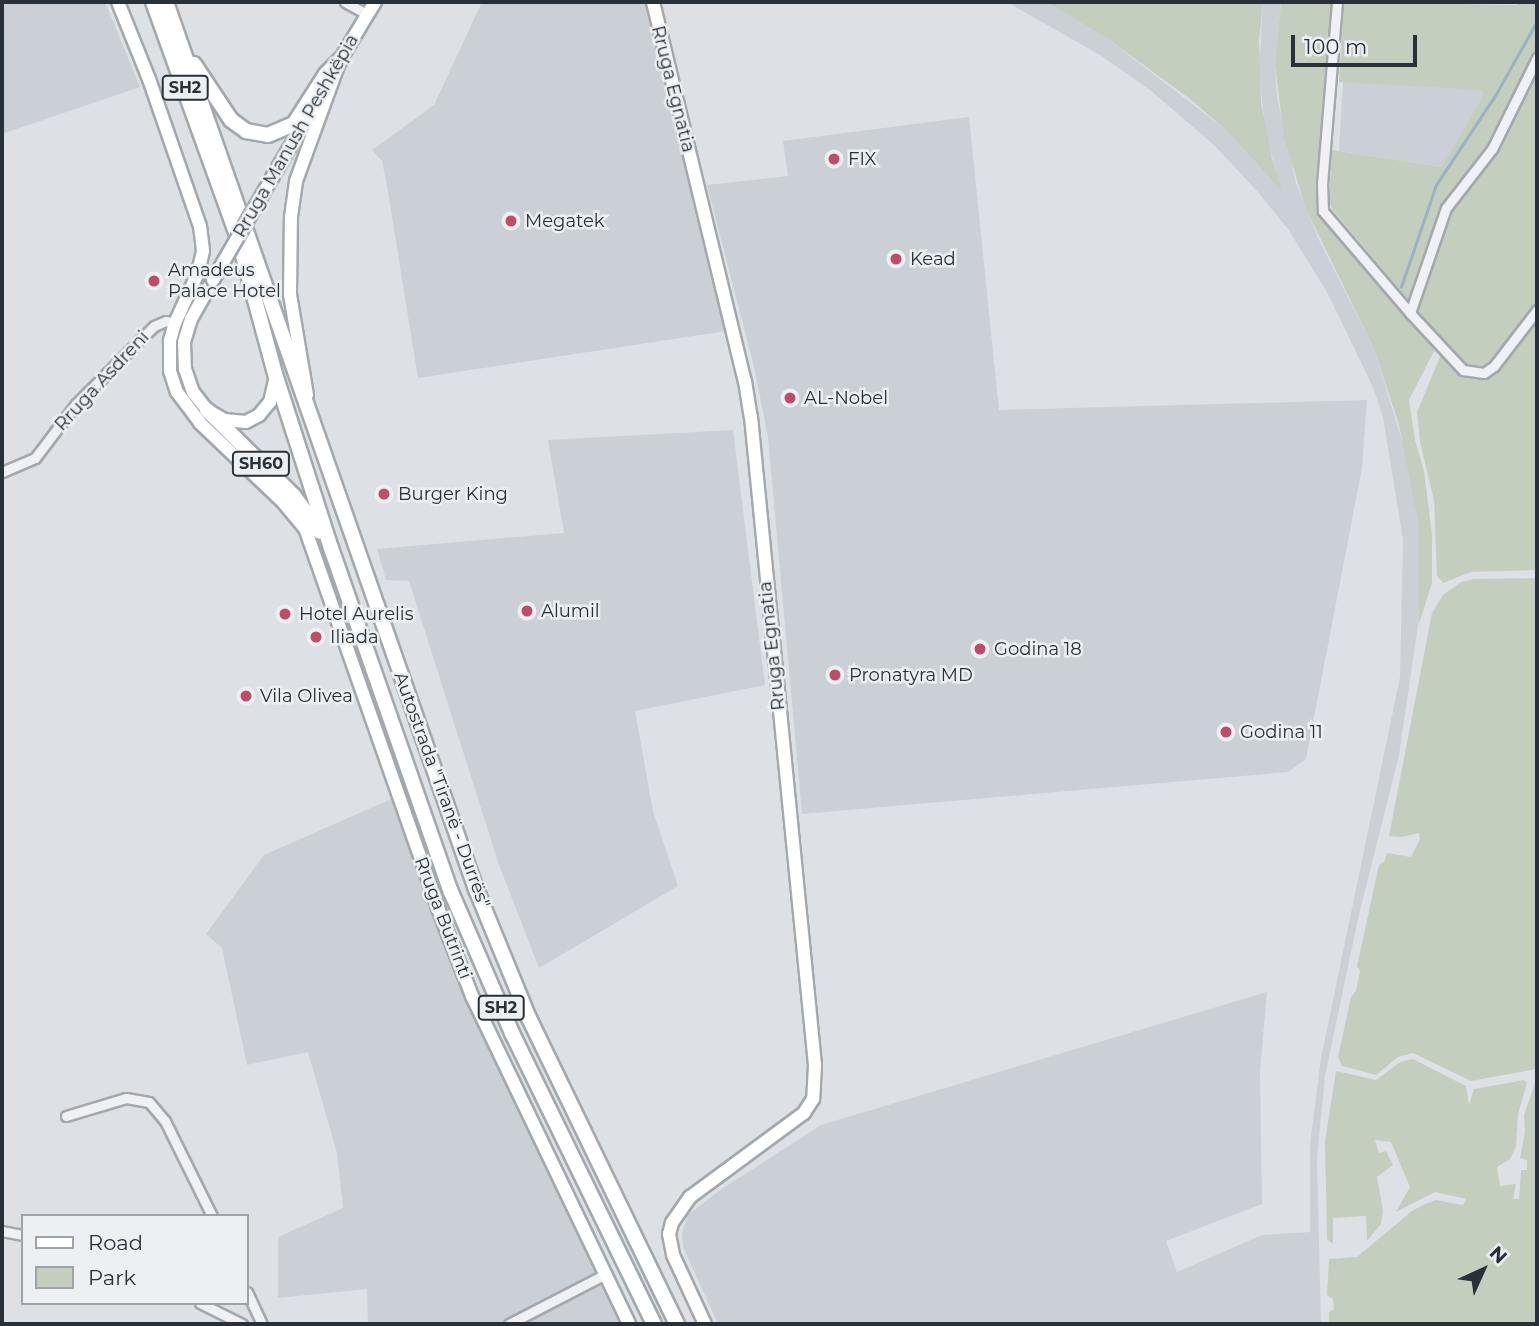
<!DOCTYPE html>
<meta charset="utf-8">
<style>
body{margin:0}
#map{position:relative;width:1539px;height:1326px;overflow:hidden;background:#dde1e5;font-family:Montserrat,sans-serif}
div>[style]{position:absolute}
.built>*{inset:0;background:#cbd0d6}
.green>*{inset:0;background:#c4cebf}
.stream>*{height:2.5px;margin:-1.25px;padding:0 1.25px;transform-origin:1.25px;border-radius:1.25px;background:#9bb2c2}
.roads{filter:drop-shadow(2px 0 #a3a8ae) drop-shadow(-2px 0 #a3a8ae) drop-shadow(0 2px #a3a8ae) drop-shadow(0 -2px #a3a8ae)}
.minor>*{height:9px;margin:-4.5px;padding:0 4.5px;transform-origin:4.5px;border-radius:4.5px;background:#eff1f4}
.major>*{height:12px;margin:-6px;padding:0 6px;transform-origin:6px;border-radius:6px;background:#fff}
.highway>*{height:14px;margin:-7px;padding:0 7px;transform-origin:7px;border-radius:7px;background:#fff}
.bridges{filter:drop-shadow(2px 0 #9ea7b0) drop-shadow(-2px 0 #9ea7b0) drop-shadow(0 2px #9ea7b0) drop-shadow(0 -2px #9ea7b0)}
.major-bridge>*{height:12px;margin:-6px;padding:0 6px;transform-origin:6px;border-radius:6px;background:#fff}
.dots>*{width:19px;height:19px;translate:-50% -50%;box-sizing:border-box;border:4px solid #ecf0f3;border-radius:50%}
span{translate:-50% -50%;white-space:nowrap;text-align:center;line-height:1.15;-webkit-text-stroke:5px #ecf0f3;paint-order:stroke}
.shield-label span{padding:2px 5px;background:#ecf0f3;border:2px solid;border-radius:5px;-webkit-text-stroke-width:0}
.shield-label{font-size:16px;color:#28303a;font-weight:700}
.street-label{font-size:18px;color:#28303a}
.poi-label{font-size:18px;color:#28303a}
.left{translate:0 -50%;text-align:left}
.frame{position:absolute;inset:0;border:4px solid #28303a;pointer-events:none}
.legend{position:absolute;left:21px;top:1214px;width:228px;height:91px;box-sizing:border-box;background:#ecf0f3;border:2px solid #9ea3a9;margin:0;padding:9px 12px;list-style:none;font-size:21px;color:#28303a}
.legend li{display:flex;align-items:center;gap:14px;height:35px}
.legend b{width:35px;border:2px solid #9ea3a9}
.north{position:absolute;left:1448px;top:1235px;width:70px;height:70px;-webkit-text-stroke:5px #ecf0f3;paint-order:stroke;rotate:45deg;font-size:19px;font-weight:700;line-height:28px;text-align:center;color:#28303a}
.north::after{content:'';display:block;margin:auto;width:24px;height:32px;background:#28303a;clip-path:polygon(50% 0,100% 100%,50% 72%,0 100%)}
.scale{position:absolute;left:1291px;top:35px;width:126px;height:32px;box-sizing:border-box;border:4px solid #28303a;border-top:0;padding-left:9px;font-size:21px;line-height:24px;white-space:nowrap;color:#28303a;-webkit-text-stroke:5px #ecf0f3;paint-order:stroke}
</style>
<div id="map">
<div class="built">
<div style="clip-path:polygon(2px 2px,105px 2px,140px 87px,2px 134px)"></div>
<div style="clip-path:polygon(482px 2px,647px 2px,706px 233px,726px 331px,418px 378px,387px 186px,382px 161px,372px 150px,434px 105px)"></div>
<div style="clip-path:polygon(1007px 2px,1046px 2px,1105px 37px,1225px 129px,1281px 191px,1265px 130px,1259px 68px,1263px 2px,1281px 2px,1275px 63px,1277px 97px,1296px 183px,1319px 240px,1374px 349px,1407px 457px,1419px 527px,1420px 611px,1399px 755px,1359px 914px,1325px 1076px,1317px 1158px,1321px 1324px,718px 1324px,683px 1247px,682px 1232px,688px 1215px,720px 1190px,821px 1125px,1267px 992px,1260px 1071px,1262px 1204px,1166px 1241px,1177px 1272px,1262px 1235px,1310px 1232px,1310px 1145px,1321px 1058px,1400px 677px,1403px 540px,1383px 417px,1372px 385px,1327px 292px,1288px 229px,1257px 191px,1214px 145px,1150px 90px,1100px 55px)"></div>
<div style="clip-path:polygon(1343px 82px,1482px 89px,1481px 99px,1443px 167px,1339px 151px)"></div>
<div style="clip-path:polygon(969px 117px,999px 410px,1367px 400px,1362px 468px,1306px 759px,1288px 772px,802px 814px,768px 437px,754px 367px,707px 185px,788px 176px,783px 141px)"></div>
<div style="clip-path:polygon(733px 430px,765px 685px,635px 711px,653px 811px,678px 886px,539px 968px,499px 865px,409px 581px,386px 580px,377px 549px,564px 533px,548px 440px)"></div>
<div style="clip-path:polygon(398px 796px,439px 911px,629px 1324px,368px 1324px,367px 1289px,278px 1298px,278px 1237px,343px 1208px,337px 1153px,308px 1052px,247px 1065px,222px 948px,206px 934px,264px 855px)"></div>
</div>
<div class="green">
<div style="clip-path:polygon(1046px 2px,1263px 2px,1259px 41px,1261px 102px,1272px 159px,1283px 193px,1225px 129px,1190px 99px,1105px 37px)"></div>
<div style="clip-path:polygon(1281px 2px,1331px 2px,1317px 203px,1320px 212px,1433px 345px,1434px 351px,1409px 400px,1415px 440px,1424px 471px,1432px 534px,1432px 583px,1419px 624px,1419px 527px,1399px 425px,1374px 349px,1306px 209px,1284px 138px,1275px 63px)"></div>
<div style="clip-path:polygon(1344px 2px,1517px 5px,1518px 2px,1537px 2px,1537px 570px,1471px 572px,1443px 583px,1437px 576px,1434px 500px,1420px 442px,1417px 412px,1440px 357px,1450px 349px,1332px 209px,1329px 201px,1332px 150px,1442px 167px,1481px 99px,1482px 90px,1339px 82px)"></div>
<div style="clip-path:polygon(1537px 578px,1537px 1069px,1471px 1081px,1413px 1053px,1398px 1057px,1376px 1075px,1342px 1066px,1338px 1057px,1351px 997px,1356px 991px,1360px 971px,1357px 966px,1379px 865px,1384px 862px,1387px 853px,1411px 857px,1420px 839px,1419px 833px,1401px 837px,1389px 836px,1432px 613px,1443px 595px,1461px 582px,1473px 579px)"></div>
<div style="clip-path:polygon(1413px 1059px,1466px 1086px,1469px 1105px,1474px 1089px,1524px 1080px,1527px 1083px,1518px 1114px,1516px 1146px,1510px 1159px,1497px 1167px,1500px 1186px,1516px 1184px,1513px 1199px,1519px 1199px,1521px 1170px,1527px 1170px,1527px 1160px,1520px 1158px,1525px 1132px,1524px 1115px,1537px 1077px,1537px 1324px,1329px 1324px,1329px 1312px,1334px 1309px,1333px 1299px,1327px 1295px,1329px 1259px,1357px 1257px,1412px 1211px,1425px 1204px,1436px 1200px,1463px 1205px,1466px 1199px,1435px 1192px,1396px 1212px,1410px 1187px,1391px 1142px,1375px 1140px,1379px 1153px,1386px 1151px,1393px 1165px,1377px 1177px,1383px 1211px,1381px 1224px,1367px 1241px,1366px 1216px,1333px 1218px,1333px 1244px,1327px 1239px,1325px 1141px,1336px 1071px,1376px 1080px,1400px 1062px)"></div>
</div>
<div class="stream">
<div style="left:1401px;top:287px;width:108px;rotate:-71.1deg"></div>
<div style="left:1436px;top:185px;width:109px;rotate:-56.6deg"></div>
<div style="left:1496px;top:94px;width:84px;rotate:-60.7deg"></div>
</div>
<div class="roads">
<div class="minor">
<div style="left:345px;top:2px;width:25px;rotate:29deg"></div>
<div style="left:1337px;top:2px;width:182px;rotate:94.7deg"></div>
<div style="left:1322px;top:183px;width:28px;rotate:88deg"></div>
<div style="left:1323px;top:211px;width:134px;rotate:49.5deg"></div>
<div style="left:1410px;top:313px;width:78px;rotate:47.1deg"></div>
<div style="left:1463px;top:370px;width:21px;rotate:8deg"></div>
<div style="left:1484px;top:373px;width:12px;rotate:-35deg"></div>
<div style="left:1494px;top:366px;width:71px;rotate:-52.5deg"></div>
<div style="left:1410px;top:313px;width:111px;rotate:-71.1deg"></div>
<div style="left:1446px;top:208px;width:75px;rotate:-52.1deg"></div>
<div style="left:1492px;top:149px;width:102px;rotate:-63.7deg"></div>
<div style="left:2px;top:472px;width:36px;rotate:-23deg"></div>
<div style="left:35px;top:458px;width:68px;rotate:-52.8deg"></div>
<div style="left:76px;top:404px;width:110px;rotate:-45deg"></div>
<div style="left:154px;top:326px;width:13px;rotate:-23deg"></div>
<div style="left:166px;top:321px;width:9px;rotate:13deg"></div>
<div style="left:66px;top:1116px;width:63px;rotate:-16.7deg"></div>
<div style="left:126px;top:1098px;width:23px;rotate:10deg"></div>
<div style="left:149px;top:1102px;width:25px;rotate:50deg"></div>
<div style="left:165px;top:1121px;width:106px;rotate:63.7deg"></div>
<div style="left:2px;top:1231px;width:21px;rotate:11deg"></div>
<div style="left:247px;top:1292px;width:35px;rotate:65deg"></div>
<div style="left:200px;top:1303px;width:47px;rotate:26.6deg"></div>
<div style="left:509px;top:1324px;width:107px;rotate:-27.3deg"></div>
</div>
<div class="major">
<div style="left:118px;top:2px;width:83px;rotate:68.1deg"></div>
<div style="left:149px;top:79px;width:156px;rotate:70.9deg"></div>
<div style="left:200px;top:226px;width:25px;rotate:83deg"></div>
<div style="left:203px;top:251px;width:23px;rotate:103deg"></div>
<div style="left:198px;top:273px;width:55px;rotate:114.7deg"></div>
<div style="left:175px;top:323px;width:19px;rotate:106deg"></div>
<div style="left:170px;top:341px;width:30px;rotate:90deg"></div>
<div style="left:170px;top:371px;width:22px;rotate:72deg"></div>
<div style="left:177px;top:392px;width:39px;rotate:53deg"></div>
<div style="left:200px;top:423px;width:113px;rotate:43.6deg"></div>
<div style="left:282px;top:501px;width:35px;rotate:50deg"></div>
<div style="left:305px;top:528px;width:406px;rotate:70.7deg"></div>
<div style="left:439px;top:911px;width:91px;rotate:68.8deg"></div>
<div style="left:472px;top:996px;width:364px;rotate:64.4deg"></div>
<div style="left:653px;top:2px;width:390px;rotate:76.4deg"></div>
<div style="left:745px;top:381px;width:36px;rotate:81deg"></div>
<div style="left:751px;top:417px;width:651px;rotate:84.36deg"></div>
<div style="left:815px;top:1065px;width:34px;rotate:93deg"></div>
<div style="left:813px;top:1099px;width:17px;rotate:123deg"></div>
<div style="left:804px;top:1113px;width:142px;rotate:143.6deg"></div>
<div style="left:690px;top:1197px;width:32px;rotate:125deg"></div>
<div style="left:672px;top:1223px;width:11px;rotate:105deg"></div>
<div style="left:669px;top:1234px;width:21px;rotate:79deg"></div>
<div style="left:673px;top:1255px;width:76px;rotate:65.1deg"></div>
<div style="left:337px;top:65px;width:74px;rotate:-58.9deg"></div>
<div style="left:273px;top:176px;width:89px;rotate:-59.7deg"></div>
<div style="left:213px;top:280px;width:45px;rotate:119.4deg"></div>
<div style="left:191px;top:319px;width:24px;rotate:107deg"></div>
<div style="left:184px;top:342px;width:27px;rotate:88deg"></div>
<div style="left:185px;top:369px;width:24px;rotate:71deg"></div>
<div style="left:193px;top:392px;width:23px;rotate:52deg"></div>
<div style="left:207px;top:410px;width:20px;rotate:30deg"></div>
<div style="left:224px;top:420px;width:22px;rotate:5deg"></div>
<div style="left:246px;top:422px;width:15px;rotate:-28deg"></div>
<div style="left:259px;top:415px;width:17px;rotate:-50deg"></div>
<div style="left:270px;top:402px;width:26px;rotate:-77deg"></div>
<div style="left:307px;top:395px;width:102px;rotate:-99.6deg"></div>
<div style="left:290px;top:294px;width:77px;rotate:-89.3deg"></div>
<div style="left:291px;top:217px;width:36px;rotate:-82deg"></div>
<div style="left:296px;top:181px;width:129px;rotate:-70deg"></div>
</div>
<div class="highway">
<div style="left:153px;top:2px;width:254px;rotate:70.2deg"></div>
<div style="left:239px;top:241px;width:141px;rotate:74.8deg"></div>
<div style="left:276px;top:377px;width:180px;rotate:72.2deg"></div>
<div style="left:331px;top:548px;width:364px;rotate:70.8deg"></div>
<div style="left:451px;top:892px;width:154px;rotate:66.6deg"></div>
<div style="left:512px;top:1033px;width:324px;rotate:64deg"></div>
<div style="left:166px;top:2px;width:940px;rotate:70.74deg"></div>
<div style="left:476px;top:889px;width:139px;rotate:67.7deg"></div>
<div style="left:529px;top:1018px;width:340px;rotate:64.2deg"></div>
<div style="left:194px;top:64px;width:67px;rotate:56.5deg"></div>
<div style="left:231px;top:120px;width:19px;rotate:36deg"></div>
<div style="left:246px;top:131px;width:22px;rotate:10deg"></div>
<div style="left:268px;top:135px;width:28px;rotate:-23deg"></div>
<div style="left:294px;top:124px;width:59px;rotate:-57.4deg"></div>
<div style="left:326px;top:74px;width:20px;rotate:-45deg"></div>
<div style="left:207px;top:410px;width:122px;rotate:44.7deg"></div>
<div style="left:294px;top:496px;width:44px;rotate:54.2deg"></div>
</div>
</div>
<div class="bridges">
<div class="major-bridge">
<div style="left:213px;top:280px;width:120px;rotate:-60deg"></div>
</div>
</div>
<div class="dots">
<div style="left:834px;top:159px;background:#c04d68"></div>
<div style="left:511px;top:221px;background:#c04d68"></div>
<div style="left:896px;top:259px;background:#c04d68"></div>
<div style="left:154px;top:281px;background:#c04d68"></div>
<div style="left:790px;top:398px;background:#c04d68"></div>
<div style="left:384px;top:494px;background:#c04d68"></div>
<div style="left:527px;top:611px;background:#c04d68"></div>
<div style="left:285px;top:614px;background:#c04d68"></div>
<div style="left:316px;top:637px;background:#c04d68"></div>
<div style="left:980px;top:649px;background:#c04d68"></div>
<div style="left:835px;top:675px;background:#c04d68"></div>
<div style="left:246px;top:696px;background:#c04d68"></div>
<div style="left:1226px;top:732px;background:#c04d68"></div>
</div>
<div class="shield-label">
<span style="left:185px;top:88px">SH2</span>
<span style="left:261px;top:464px">SH60</span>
<span style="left:501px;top:1008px">SH2</span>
</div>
<div class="street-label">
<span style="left:673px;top:89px;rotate:76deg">Rruga Egnatia</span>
<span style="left:296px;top:136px;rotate:-60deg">Rruga Manush Peshkëpia</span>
<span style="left:102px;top:381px;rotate:-47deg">Rruga Asdreni</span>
<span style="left:772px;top:646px;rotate:-96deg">Rruga Egnatia</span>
<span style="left:442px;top:790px;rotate:70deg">Autostrada "Tiranë - Durrës"</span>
<span style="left:443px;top:918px;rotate:69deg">Rruga Butrinti</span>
</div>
<div class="poi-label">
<span class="left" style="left:848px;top:159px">FIX</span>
<span class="left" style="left:525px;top:221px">Megatek</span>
<span class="left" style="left:910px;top:259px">Kead</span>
<span class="left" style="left:168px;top:281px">Amadeus<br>Palace Hotel</span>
<span class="left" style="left:804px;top:398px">AL-Nobel</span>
<span class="left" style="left:398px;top:494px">Burger King</span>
<span class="left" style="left:541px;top:611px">Alumil</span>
<span class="left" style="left:299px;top:614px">Hotel Aurelis</span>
<span class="left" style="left:330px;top:637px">Iliada</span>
<span class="left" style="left:994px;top:649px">Godina 18</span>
<span class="left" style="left:849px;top:675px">Pronatyra MD</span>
<span class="left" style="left:260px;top:696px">Vila Olivea</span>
<span class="left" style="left:1240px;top:732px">Godina 11</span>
</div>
<div class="frame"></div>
<ul class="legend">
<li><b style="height:9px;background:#fff"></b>Road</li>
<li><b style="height:19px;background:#c4cebf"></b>Park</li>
</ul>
<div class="north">N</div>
<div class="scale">100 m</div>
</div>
